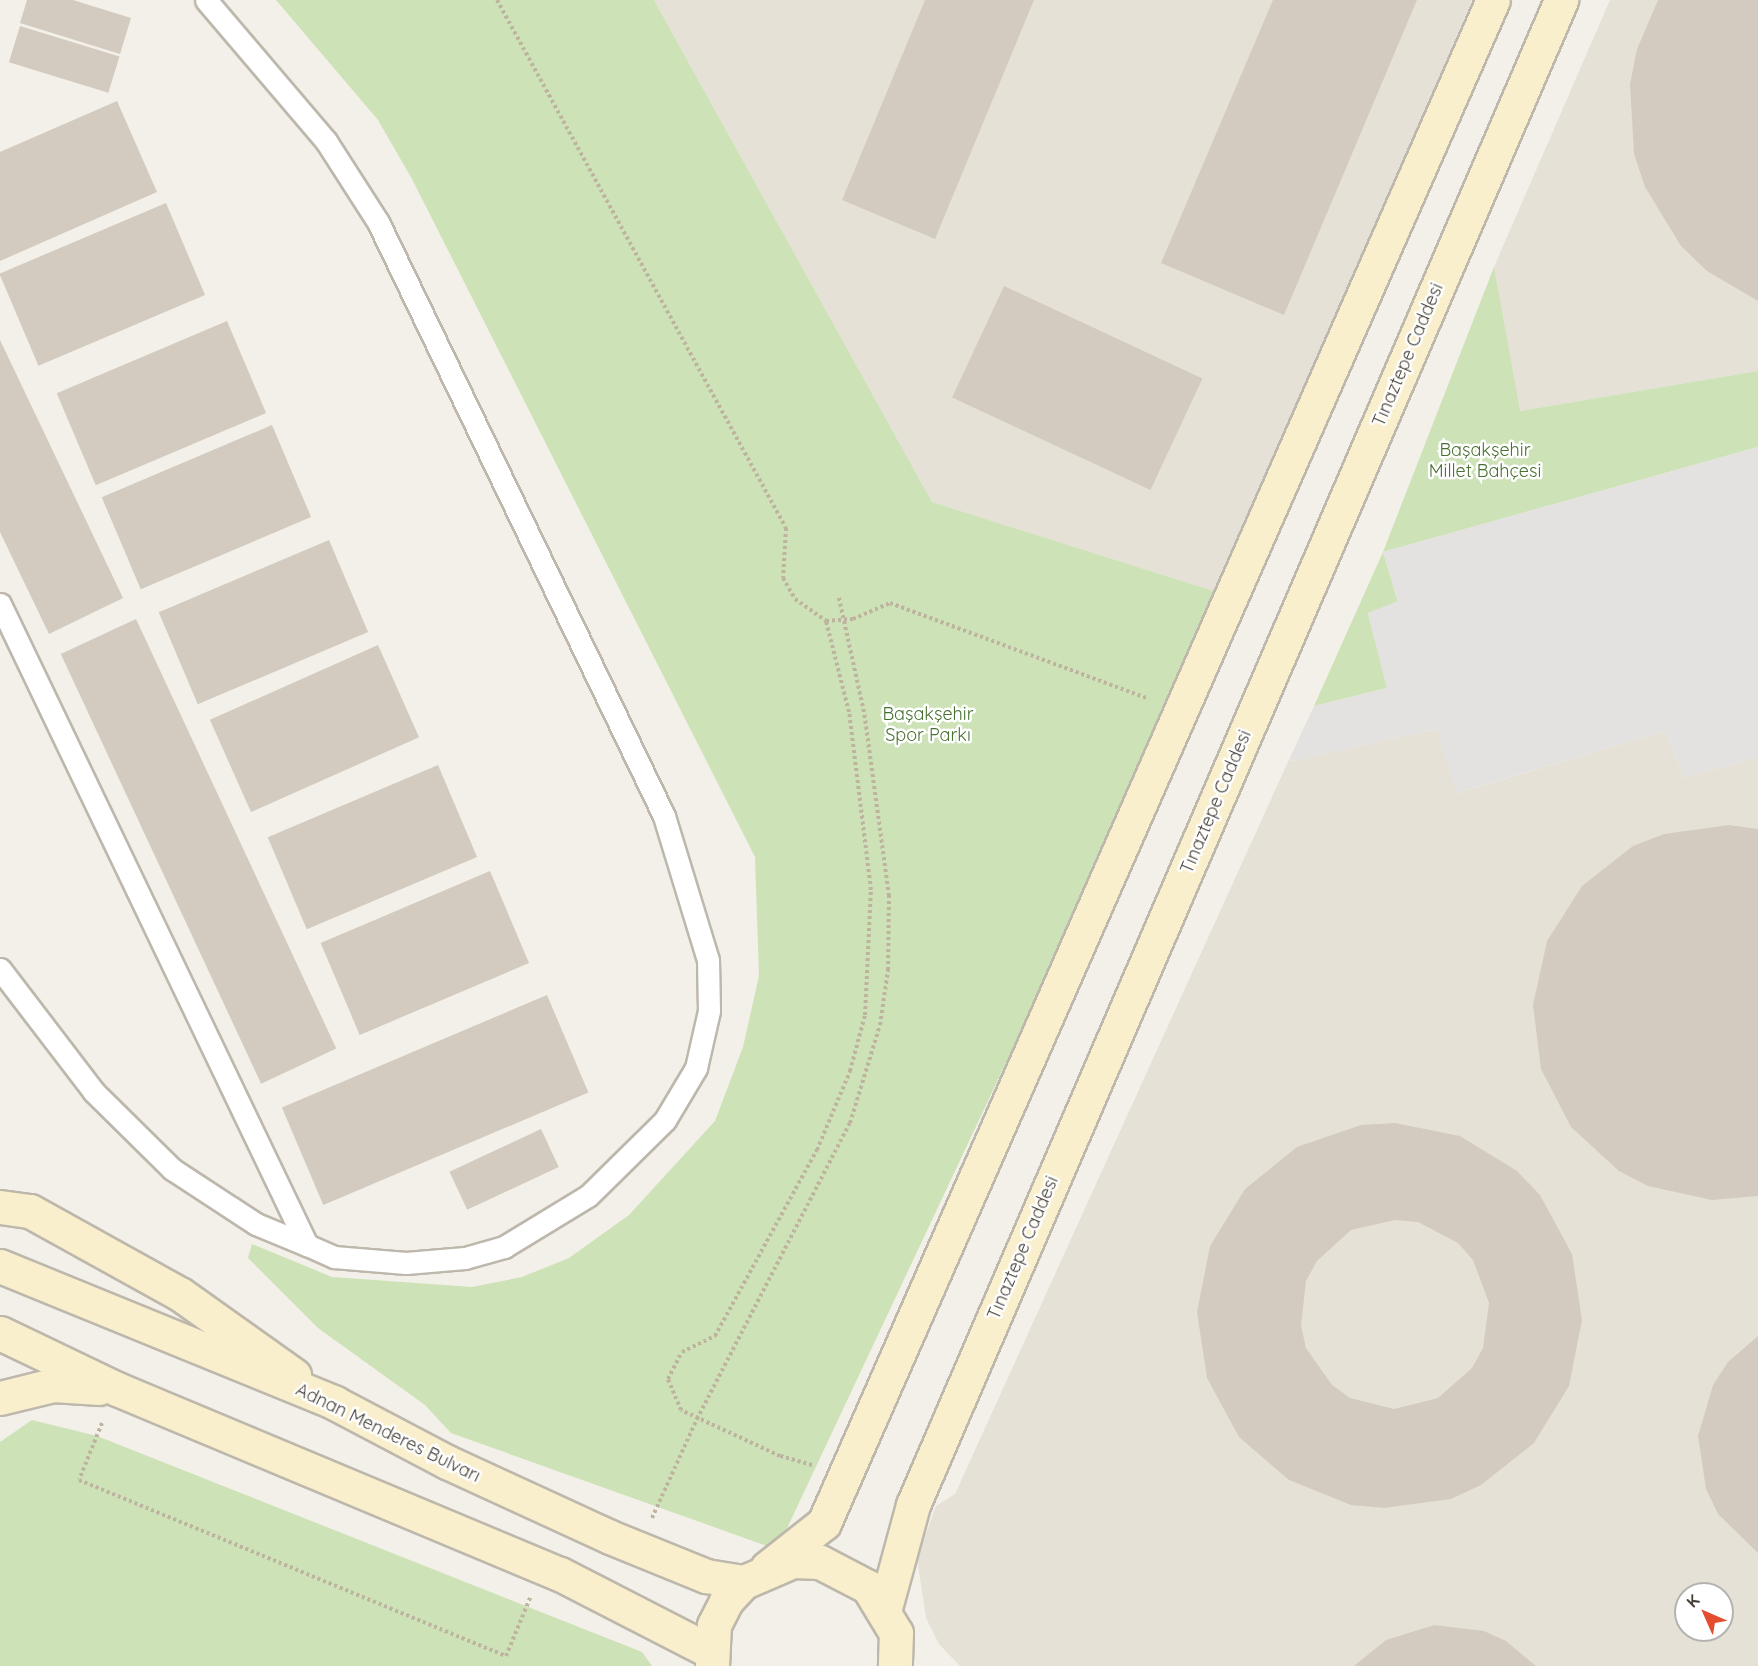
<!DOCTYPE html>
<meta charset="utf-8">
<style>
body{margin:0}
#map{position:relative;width:1758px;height:1666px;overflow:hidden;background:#f2f0e8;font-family:Quicksand,sans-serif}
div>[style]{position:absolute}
.residential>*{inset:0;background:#e6e1d7}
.green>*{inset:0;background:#cde2b6}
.parking>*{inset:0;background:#e4e2e0}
.building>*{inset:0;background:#d3cbbf;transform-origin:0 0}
.path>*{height:4px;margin-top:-2px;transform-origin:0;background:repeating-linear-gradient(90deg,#bdb39f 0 3px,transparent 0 6px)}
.roads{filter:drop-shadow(2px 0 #bdb7ac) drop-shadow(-2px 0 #bdb7ac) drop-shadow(0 2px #bdb7ac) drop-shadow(0 -2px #bdb7ac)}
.lane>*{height:21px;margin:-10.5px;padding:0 10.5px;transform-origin:10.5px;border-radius:10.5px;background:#fff}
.secondary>*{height:33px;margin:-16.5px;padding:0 16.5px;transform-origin:16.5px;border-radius:16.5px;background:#f9efcc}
span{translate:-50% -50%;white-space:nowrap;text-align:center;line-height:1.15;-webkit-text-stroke:5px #fff;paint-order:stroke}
.street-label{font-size:18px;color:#454038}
.park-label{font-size:18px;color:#487131}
.north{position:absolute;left:1674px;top:1582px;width:60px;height:60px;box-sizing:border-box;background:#fff;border:2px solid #b5b3af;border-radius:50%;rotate:315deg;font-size:16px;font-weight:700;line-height:24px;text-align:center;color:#454038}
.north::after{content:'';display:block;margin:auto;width:21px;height:27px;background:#e34e2f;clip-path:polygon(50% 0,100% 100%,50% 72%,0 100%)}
</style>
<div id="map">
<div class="residential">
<div style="clip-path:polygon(654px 0,1472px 0,1220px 593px,932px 502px)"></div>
<div style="clip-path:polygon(1610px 0,1758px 0,1758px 371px,1519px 411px,1494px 267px)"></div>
<div style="clip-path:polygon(evenodd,1437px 729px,1457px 793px,1665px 731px,1685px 778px,1758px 757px,1758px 1666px,960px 1666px,939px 1644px,926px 1618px,917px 1558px,936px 1506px,955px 1494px,1288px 762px,1437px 729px,1686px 1594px,1722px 1594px,1722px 1630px,1686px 1630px,1686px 1594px)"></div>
</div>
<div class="green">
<div style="clip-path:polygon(276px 0,654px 0,932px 502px,1220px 593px,1184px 684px,782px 1539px,767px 1546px,451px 1433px,425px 1405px,318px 1328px,248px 1258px,252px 1244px,332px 1277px,472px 1287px,522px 1277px,569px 1258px,629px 1215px,715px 1121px,743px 1047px,759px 976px,755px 857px,412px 179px,378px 120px)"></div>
<div style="clip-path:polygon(1494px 267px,1520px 411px,1758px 371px,1758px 447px,1383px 552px,1398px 602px,1368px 613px,1387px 688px,1314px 706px,1383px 552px)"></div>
<div style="clip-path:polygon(32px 1420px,97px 1436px,642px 1652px,652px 1666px,0 1666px,0 1442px)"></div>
</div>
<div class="parking">
<div style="clip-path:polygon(1758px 447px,1758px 757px,1685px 778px,1665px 731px,1456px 793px,1437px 729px,1288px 762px,1314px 706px,1387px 688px,1368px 613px,1398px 601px,1383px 552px)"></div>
</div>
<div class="building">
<div style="clip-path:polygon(27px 0,73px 0,131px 18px,120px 54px,20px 23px)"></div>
<div style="clip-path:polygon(925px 0,1034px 0,935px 239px,842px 200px)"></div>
<div style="clip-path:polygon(1273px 0,1417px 0,1284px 315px,1161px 263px)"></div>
<div style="clip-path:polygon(1658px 0,1758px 0,1758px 301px,1707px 271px,1681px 246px,1645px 187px,1634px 154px,1630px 84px,1637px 49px)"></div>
<div style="left:20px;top:26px;width:104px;height:38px;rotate:17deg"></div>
<div style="clip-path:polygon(117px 101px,157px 192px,0 261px,0 152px)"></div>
<div style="left:166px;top:203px;width:100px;height:181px;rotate:67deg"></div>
<div style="left:1004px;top:286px;width:219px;height:123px;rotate:25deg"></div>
<div style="left:227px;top:321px;width:100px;height:185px;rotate:67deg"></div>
<div style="clip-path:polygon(0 340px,123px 598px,49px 634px,0 532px)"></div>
<div style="left:272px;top:425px;width:100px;height:185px;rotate:67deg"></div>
<div style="left:329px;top:540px;width:100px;height:185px;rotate:67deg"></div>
<div style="left:136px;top:619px;width:474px;height:83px;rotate:65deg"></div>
<div style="left:378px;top:645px;width:101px;height:184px;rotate:66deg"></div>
<div style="left:438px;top:765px;width:100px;height:185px;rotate:67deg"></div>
<div style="clip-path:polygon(1729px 825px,1758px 829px,1758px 1196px,1712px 1200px,1648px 1186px,1619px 1171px,1571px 1127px,1541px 1069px,1533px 1005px,1547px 941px,1582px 886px,1633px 846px,1664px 834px)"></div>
<div style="left:490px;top:871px;width:100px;height:184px;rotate:67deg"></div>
<div style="left:547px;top:995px;width:106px;height:288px;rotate:67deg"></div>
<div style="clip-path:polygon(evenodd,1395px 1123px,1460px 1136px,1517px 1171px,1540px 1195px,1572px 1254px,1582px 1320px,1569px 1386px,1534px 1443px,1481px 1485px,1451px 1499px,1384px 1508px,1351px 1505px,1289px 1480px,1239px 1437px,1207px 1378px,1197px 1312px,1210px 1246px,1245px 1189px,1297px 1147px,1361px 1125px,1395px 1123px,1395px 1220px,1418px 1222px,1458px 1243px,1473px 1260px,1489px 1303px,1483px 1348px,1472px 1368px,1438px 1398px,1394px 1409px,1350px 1398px,1332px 1385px,1306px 1348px,1301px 1326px,1306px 1281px,1317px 1261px,1351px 1230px,1395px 1220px)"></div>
<div style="left:541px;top:1129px;width:42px;height:101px;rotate:65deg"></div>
<div style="clip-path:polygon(1758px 1336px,1758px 1553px,1718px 1514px,1706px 1489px,1698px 1436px,1713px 1385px,1728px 1362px)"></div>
<div style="clip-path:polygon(1434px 1625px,1484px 1631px,1506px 1641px,1536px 1666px,1354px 1666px,1386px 1640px)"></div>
</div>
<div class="path">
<div style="left:497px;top:0;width:602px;rotate:61.31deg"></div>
<div style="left:786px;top:528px;width:50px;rotate:93.4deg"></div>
<div style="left:783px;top:578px;width:24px;rotate:60deg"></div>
<div style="left:795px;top:599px;width:38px;rotate:35deg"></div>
<div style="left:826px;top:621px;width:27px;rotate:-4deg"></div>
<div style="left:853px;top:619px;width:40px;rotate:-23.4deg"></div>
<div style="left:890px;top:603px;width:276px;rotate:20.3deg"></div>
<div style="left:102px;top:1423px;width:61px;rotate:112deg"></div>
<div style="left:79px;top:1480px;width:462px;rotate:22.4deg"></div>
<div style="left:506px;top:1656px;width:63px;rotate:-67.5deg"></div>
<div style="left:812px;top:1465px;width:33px;rotate:-164deg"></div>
<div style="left:780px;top:1456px;width:109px;rotate:-155.1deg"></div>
<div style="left:681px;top:1410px;width:34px;rotate:-113deg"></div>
<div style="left:668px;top:1379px;width:30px;rotate:-63deg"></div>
<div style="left:682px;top:1352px;width:37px;rotate:-26deg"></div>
<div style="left:715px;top:1336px;width:212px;rotate:-61.3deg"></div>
<div style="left:817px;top:1150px;width:86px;rotate:-67.3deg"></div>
<div style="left:850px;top:1071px;width:58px;rotate:-75deg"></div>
<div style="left:865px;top:1015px;width:125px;rotate:-87.3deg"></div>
<div style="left:871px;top:890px;width:179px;rotate:-97deg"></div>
<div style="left:849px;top:712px;width:94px;rotate:-104.2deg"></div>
<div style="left:652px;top:1518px;width:109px;rotate:-65.6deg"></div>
<div style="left:697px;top:1419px;width:333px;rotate:-62.7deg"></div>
<div style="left:850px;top:1123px;width:102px;rotate:-73deg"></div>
<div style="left:880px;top:1025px;width:56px;rotate:-81.7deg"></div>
<div style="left:888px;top:970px;width:74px;rotate:-89.2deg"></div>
<div style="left:889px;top:896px;width:186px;rotate:-97.7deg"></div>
<div style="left:864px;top:712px;width:117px;rotate:-102.4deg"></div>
</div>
<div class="roads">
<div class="lane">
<div style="left:0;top:604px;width:711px;rotate:64.41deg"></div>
<div style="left:307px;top:1245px;width:30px;rotate:24deg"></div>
<div style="left:334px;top:1257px;width:72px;rotate:4.8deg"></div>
<div style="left:406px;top:1263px;width:59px;rotate:-4.8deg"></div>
<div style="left:465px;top:1258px;width:41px;rotate:-15.8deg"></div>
<div style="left:504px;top:1247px;width:98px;rotate:-31.3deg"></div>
<div style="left:588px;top:1196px;width:108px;rotate:-44.6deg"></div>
<div style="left:665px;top:1120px;width:61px;rotate:-59.2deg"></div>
<div style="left:696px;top:1068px;width:58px;rotate:-77.2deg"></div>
<div style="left:709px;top:1011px;width:51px;rotate:-91.1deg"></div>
<div style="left:708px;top:960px;width:151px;rotate:-107deg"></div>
<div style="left:664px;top:816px;width:659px;rotate:-115.71deg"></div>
<div style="left:378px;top:222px;width:96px;rotate:-122.7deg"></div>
<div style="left:326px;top:141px;width:185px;rotate:-130.4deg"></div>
<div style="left:0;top:969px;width:155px;rotate:52.6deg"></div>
<div style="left:94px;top:1092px;width:110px;rotate:44.6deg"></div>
<div style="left:172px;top:1169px;width:100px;rotate:33.2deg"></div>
<div style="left:256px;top:1224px;width:55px;rotate:22.4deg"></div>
</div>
<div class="secondary">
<div style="left:0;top:1207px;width:30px;rotate:8deg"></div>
<div style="left:30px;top:1211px;width:171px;rotate:29deg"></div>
<div style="left:180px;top:1294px;width:140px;rotate:35.4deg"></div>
<div style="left:0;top:1266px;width:362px;rotate:22.2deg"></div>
<div style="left:335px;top:1403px;width:127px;rotate:27.8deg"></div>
<div style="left:447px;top:1462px;width:179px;rotate:24.7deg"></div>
<div style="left:610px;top:1537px;width:104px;rotate:22.1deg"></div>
<div style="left:706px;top:1576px;width:38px;rotate:9deg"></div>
<div style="left:0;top:1333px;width:130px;rotate:25.6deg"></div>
<div style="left:117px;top:1389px;width:480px;rotate:22.7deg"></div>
<div style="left:560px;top:1574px;width:169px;rotate:27.2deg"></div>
<div style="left:0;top:1398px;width:55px;rotate:-13.8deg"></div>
<div style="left:53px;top:1385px;width:46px;rotate:3.7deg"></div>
<div style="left:767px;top:1568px;width:73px;rotate:-38.3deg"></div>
<div style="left:824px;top:1523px;width:1663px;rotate:-66.29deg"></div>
<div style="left:885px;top:1608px;width:107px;rotate:-74.8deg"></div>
<div style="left:913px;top:1505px;width:1639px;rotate:-66.7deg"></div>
<div style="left:712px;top:1666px;width:41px;rotate:-87.2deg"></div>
<div style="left:714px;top:1625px;width:27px;rotate:-63deg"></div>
<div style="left:726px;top:1601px;width:26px;rotate:-47deg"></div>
<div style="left:744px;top:1582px;width:53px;rotate:-23.2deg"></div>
<div style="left:793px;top:1561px;width:27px;rotate:2deg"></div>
<div style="left:820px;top:1562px;width:54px;rotate:27.5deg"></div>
<div style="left:868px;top:1587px;width:54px;rotate:58.7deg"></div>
<div style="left:896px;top:1633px;width:33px;rotate:92deg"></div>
</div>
</div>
<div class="street-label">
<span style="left:1408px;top:355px;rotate:-67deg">Tınaztepe Caddesi</span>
<span style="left:1216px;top:802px;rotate:-67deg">Tınaztepe Caddesi</span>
<span style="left:1023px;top:1248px;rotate:-67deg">Tınaztepe Caddesi</span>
<span style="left:388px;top:1433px;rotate:26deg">Adnan Menderes Bulvarı</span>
</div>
<div class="park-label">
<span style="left:1485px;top:461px">Başakşehir<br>Millet Bahçesi</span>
<span style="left:928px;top:725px">Başakşehir<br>Spor Parkı</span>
</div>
<div class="north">K</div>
</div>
